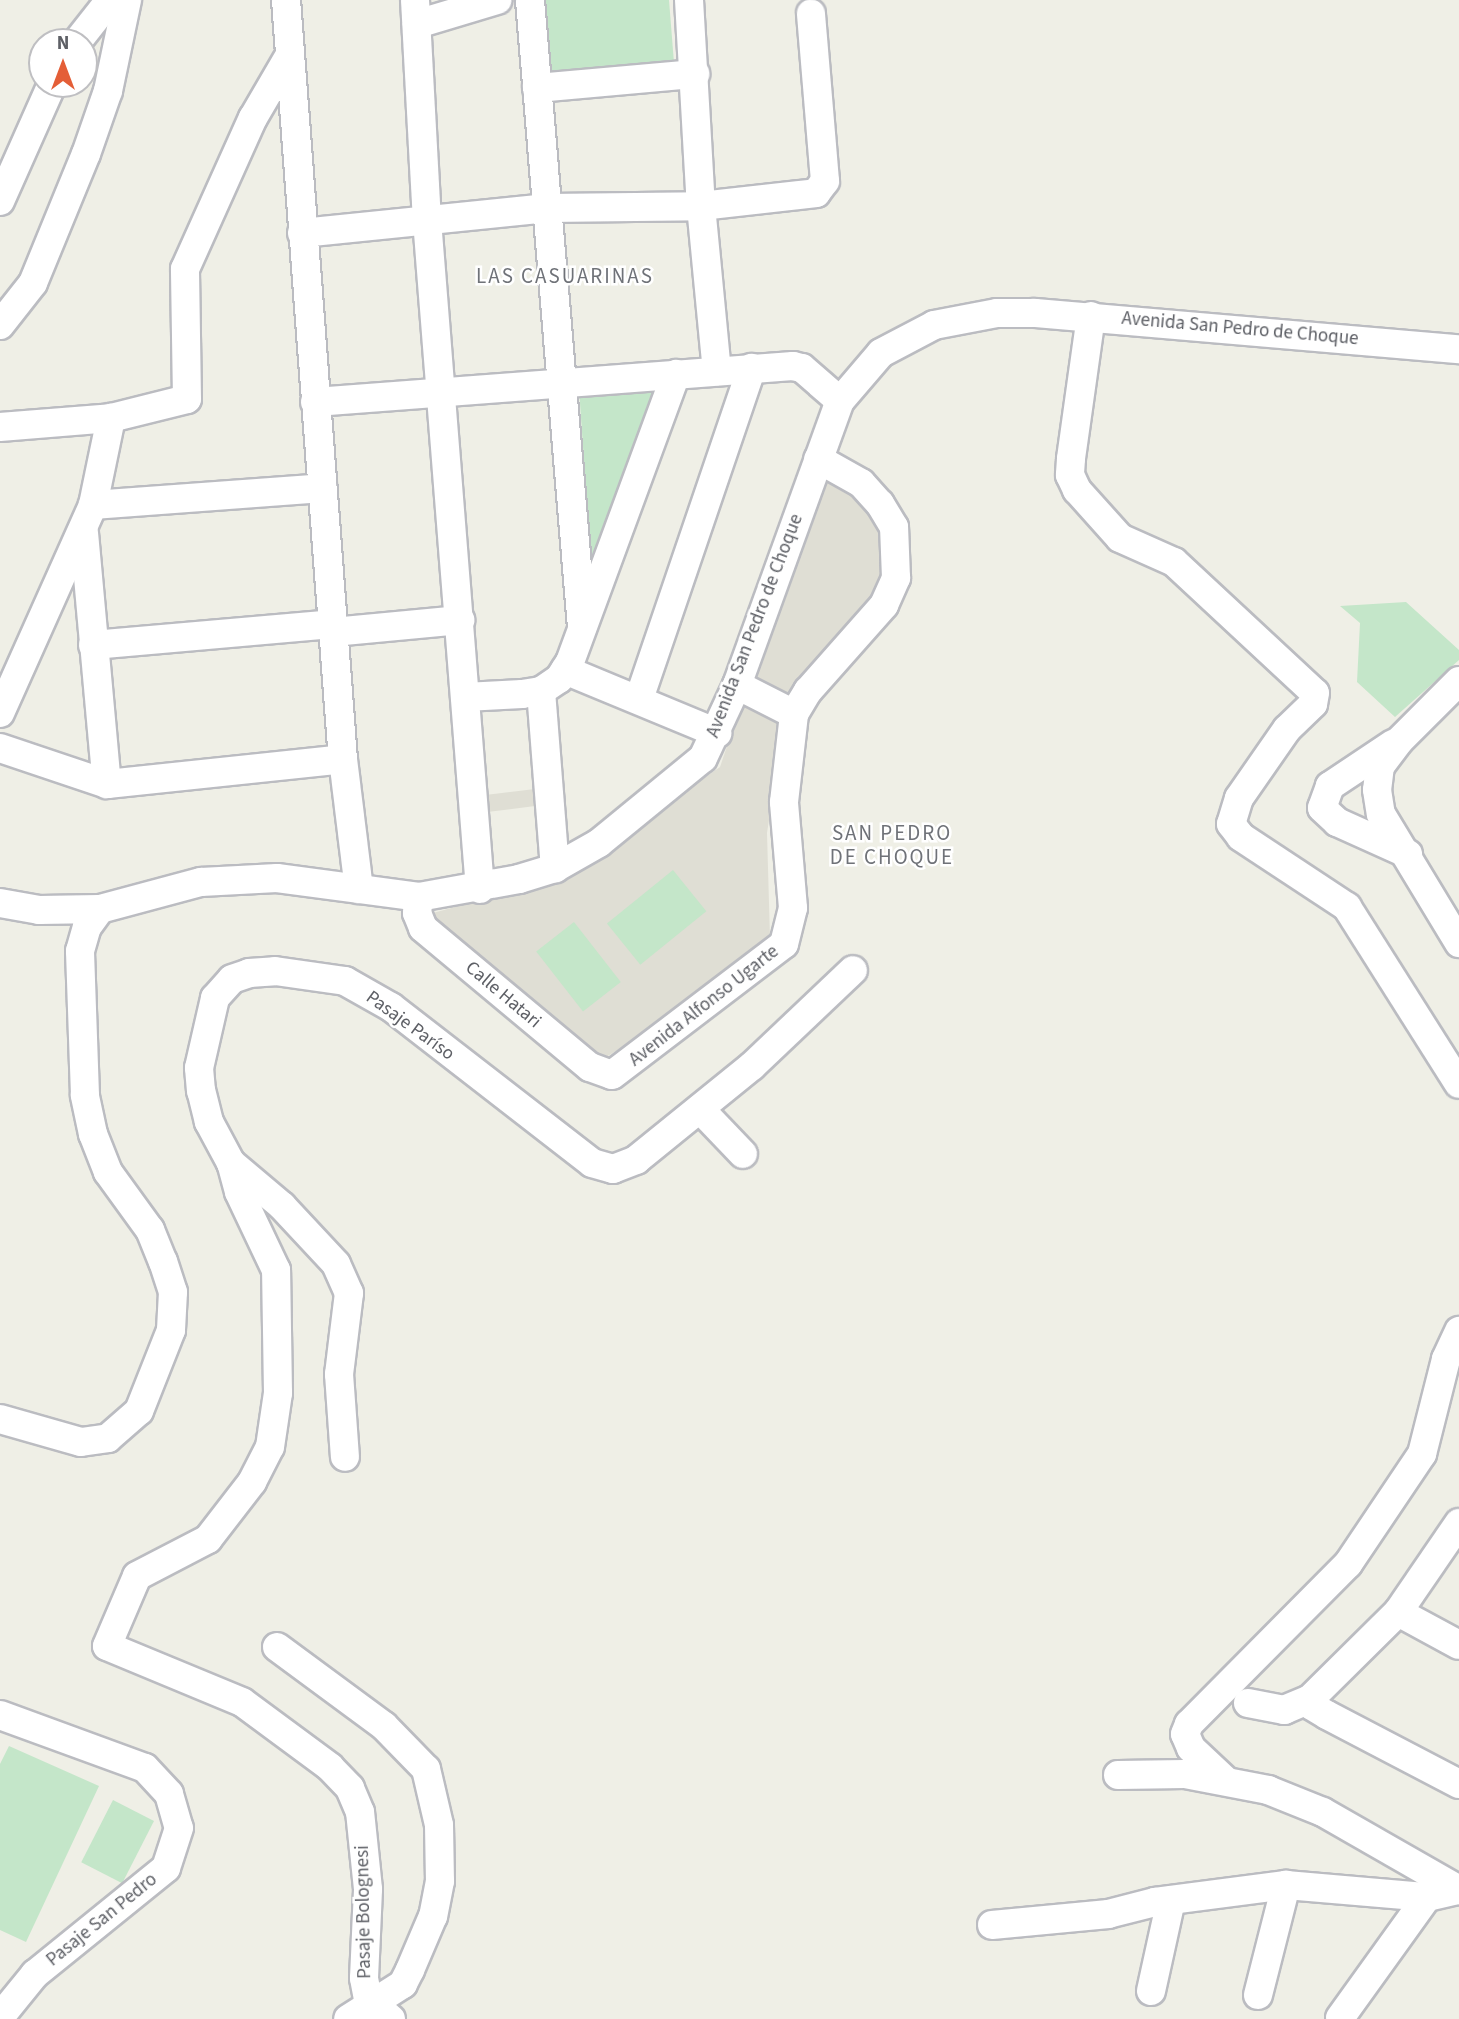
<!DOCTYPE html>
<meta charset="utf-8">
<style>
body{margin:0}
#map{position:relative;width:1459px;height:2019px;overflow:hidden;background:#efefe6;font-family:"Source Sans 3",sans-serif}
div>[style]{position:absolute}
.education>*{inset:0;background:#dfded4;transform-origin:0 0}
.green>*{inset:0;background:#c4e6c9;transform-origin:0 0}
.roads{filter:drop-shadow(2px 0 #bbbcc1) drop-shadow(-2px 0 #bbbcc1) drop-shadow(0 2px #bbbcc1) drop-shadow(0 -2px #bbbcc1)}
.minor>*{height:28px;margin:-14px;padding:0 14px;transform-origin:14px;border-radius:14px;background:#fff}
span{translate:-50% -50%;white-space:nowrap;text-align:center;line-height:1.15;-webkit-text-stroke:5px #fff;paint-order:stroke}
.street-label{font-size:19px;color:#5e6066}
.neighbourhood-label{font-size:21px;color:#6f7278;letter-spacing:2px}
.north{position:absolute;left:28px;top:28px;width:70px;height:70px;box-sizing:border-box;background:#fff;border:2px solid #bfbfc2;border-radius:50%;rotate:0deg;font-size:19px;font-weight:700;line-height:28px;text-align:center;color:#5e6066}
.north::after{content:'';display:block;margin:auto;width:24px;height:32px;background:#e45e37;clip-path:polygon(50% 0,100% 100%,50% 72%,0 100%)}
</style>
<div id="map">
<div class="education">
<div style="clip-path:polygon(826px 480px,856px 491px,880px 521px,885px 566px,876px 595px,790px 701px,760px 687px,755px 666px)"></div>
<div style="clip-path:polygon(742px 702px,783px 727px,767px 833px,770px 938px,649px 1030px,603px 1059px,439px 931px,433px 913px,562px 878px,720px 767px)"></div>
<div style="left:535px;top:789px;width:17px;height:48px;rotate:83deg"></div>
</div>
<div class="green">
<div style="clip-path:polygon(539px 0,669px 0,674px 63px,548px 76px)"></div>
<div style="clip-path:polygon(661px 383px,592px 577px,579px 389px)"></div>
<div style="clip-path:polygon(1406px 602px,1459px 650px,1459px 660px,1395px 717px,1357px 682px,1360px 623px,1340px 606px)"></div>
<div style="left:673px;top:870px;width:53px;height:85px;rotate:51deg"></div>
<div style="left:574px;top:922px;width:76px;height:48px;rotate:52deg"></div>
<div style="clip-path:polygon(9px 1746px,99px 1786px,26px 1942px,0 1930px,0 1764px)"></div>
<div style="left:113px;top:1800px;width:46px;height:70px;rotate:27deg"></div>
</div>
<div class="roads">
<div class="minor">
<div style="left:286px;top:0;width:761px;rotate:85.71deg"></div>
<div style="left:343px;top:759px;width:131px;rotate:83deg"></div>
<div style="left:415px;top:0;width:220px;rotate:86.9deg"></div>
<div style="left:427px;top:220px;width:671px;rotate:85.47deg"></div>
<div style="left:530px;top:0;width:629px;rotate:85.26deg"></div>
<div style="left:689px;top:0;width:206px;rotate:86.7deg"></div>
<div style="left:701px;top:206px;width:166px;rotate:84.5deg"></div>
<div style="left:417px;top:24px;width:84px;rotate:-16.7deg"></div>
<div style="left:77px;top:42px;width:53px;rotate:-51.8deg"></div>
<div style="left:537px;top:88px;width:159px;rotate:-5.1deg"></div>
<div style="left:0;top:201px;width:128px;rotate:-66deg"></div>
<div style="left:302px;top:233px;width:247px;rotate:-5.8deg"></div>
<div style="left:548px;top:208px;width:153px;rotate:-0.7deg"></div>
<div style="left:701px;top:206px;width:116px;rotate:-6.4deg"></div>
<div style="left:816px;top:193px;width:15px;rotate:-53deg"></div>
<div style="left:825px;top:181px;width:168px;rotate:-94.8deg"></div>
<div style="left:1091px;top:316px;width:144px;rotate:98deg"></div>
<div style="left:1071px;top:459px;width:16px;rotate:94deg"></div>
<div style="left:1070px;top:475px;width:17px;rotate:65deg"></div>
<div style="left:1077px;top:490px;width:64px;rotate:48.1deg"></div>
<div style="left:1120px;top:538px;width:59px;rotate:24deg"></div>
<div style="left:1174px;top:562px;width:192px;rotate:42.9deg"></div>
<div style="left:1315px;top:693px;width:11px;rotate:100deg"></div>
<div style="left:1313px;top:704px;width:36px;rotate:136deg"></div>
<div style="left:1287px;top:729px;width:84px;rotate:124.8deg"></div>
<div style="left:1239px;top:798px;width:27px;rotate:107deg"></div>
<div style="left:1231px;top:824px;width:16px;rotate:52deg"></div>
<div style="left:1241px;top:837px;width:127px;rotate:33.4deg"></div>
<div style="left:1347px;top:907px;width:209px;rotate:57.7deg"></div>
<div style="left:0;top:325px;width:53px;rotate:-51.8deg"></div>
<div style="left:33px;top:283px;width:139px;rotate:-67.7deg"></div>
<div style="left:86px;top:154px;width:67px;rotate:-70.8deg"></div>
<div style="left:108px;top:91px;width:93px;rotate:-78.2deg"></div>
<div style="left:315px;top:402px;width:479px;rotate:-4.3deg"></div>
<div style="left:793px;top:366px;width:9px;rotate:13deg"></div>
<div style="left:802px;top:368px;width:50px;rotate:41deg"></div>
<div style="left:0;top:427px;width:111px;rotate:-4.6deg"></div>
<div style="left:111px;top:418px;width:78px;rotate:-14deg"></div>
<div style="left:187px;top:399px;width:130px;rotate:-90.9deg"></div>
<div style="left:185px;top:269px;width:166px;rotate:-65.8deg"></div>
<div style="left:253px;top:118px;width:69px;rotate:-59.7deg"></div>
<div style="left:93px;top:505px;width:230px;rotate:-4.2deg"></div>
<div style="left:84px;top:533px;width:252px;rotate:84.8deg"></div>
<div style="left:333px;top:632px;width:128px;rotate:-5.4deg"></div>
<div style="left:93px;top:645px;width:240px;rotate:-5deg"></div>
<div style="left:565px;top:670px;width:165px;rotate:22.5deg"></div>
<div style="left:1459px;top:681px;width:85px;rotate:135deg"></div>
<div style="left:1399px;top:741px;width:31px;rotate:127deg"></div>
<div style="left:1380px;top:766px;width:24px;rotate:97deg"></div>
<div style="left:1377px;top:790px;width:24px;rotate:81deg"></div>
<div style="left:1381px;top:814px;width:151px;rotate:58.8deg"></div>
<div style="left:737px;top:685px;width:64px;rotate:27deg"></div>
<div style="left:541px;top:691px;width:178px;rotate:85.5deg"></div>
<div style="left:465px;top:697px;width:57px;rotate:-3deg"></div>
<div style="left:522px;top:694px;width:19px;rotate:-9deg"></div>
<div style="left:541px;top:691px;width:22px;rotate:-34deg"></div>
<div style="left:559px;top:679px;width:20px;rotate:-57deg"></div>
<div style="left:570px;top:662px;width:307px;rotate:-69.8deg"></div>
<div style="left:639px;top:699px;width:350px;rotate:-71.2deg"></div>
<div style="left:0;top:713px;width:228px;rotate:-65.9deg"></div>
<div style="left:93px;top:505px;width:89px;rotate:-78.3deg"></div>
<div style="left:1393px;top:744px;width:76px;rotate:146.3deg"></div>
<div style="left:1330px;top:786px;width:23px;rotate:110deg"></div>
<div style="left:1322px;top:808px;width:21px;rotate:43deg"></div>
<div style="left:1337px;top:822px;width:78px;rotate:24.3deg"></div>
<div style="left:0;top:748px;width:113px;rotate:18.6deg"></div>
<div style="left:107px;top:784px;width:237px;rotate:-6deg"></div>
<div style="left:419px;top:897px;width:16px;rotate:97deg"></div>
<div style="left:417px;top:913px;width:16px;rotate:68deg"></div>
<div style="left:423px;top:928px;width:217px;rotate:39.8deg"></div>
<div style="left:590px;top:1067px;width:23px;rotate:20deg"></div>
<div style="left:612px;top:1075px;width:216px;rotate:-37.3deg"></div>
<div style="left:784px;top:944px;width:37px;rotate:-76deg"></div>
<div style="left:793px;top:908px;width:106px;rotate:-94.9deg"></div>
<div style="left:784px;top:802px;width:89px;rotate:-83.5deg"></div>
<div style="left:794px;top:714px;width:27px;rotate:-59deg"></div>
<div style="left:808px;top:691px;width:115px;rotate:-48.5deg"></div>
<div style="left:884px;top:605px;width:30px;rotate:-66deg"></div>
<div style="left:896px;top:578px;width:51px;rotate:-92.2deg"></div>
<div style="left:894px;top:527px;width:27px;rotate:-121deg"></div>
<div style="left:880px;top:504px;width:28px;rotate:-132deg"></div>
<div style="left:861px;top:483px;width:49px;rotate:-150.8deg"></div>
<div style="left:0;top:903px;width:40px;rotate:10deg"></div>
<div style="left:39px;top:910px;width:61px;rotate:-0.9deg"></div>
<div style="left:100px;top:909px;width:105px;rotate:-15deg"></div>
<div style="left:201px;top:882px;width:76px;rotate:-3deg"></div>
<div style="left:277px;top:878px;width:143px;rotate:7.6deg"></div>
<div style="left:419px;top:897px;width:102px;rotate:-10.2deg"></div>
<div style="left:519px;top:879px;width:38px;rotate:-17deg"></div>
<div style="left:555px;top:868px;width:51px;rotate:-29.6deg"></div>
<div style="left:599px;top:843px;width:134px;rotate:-39.3deg"></div>
<div style="left:703px;top:758px;width:81px;rotate:-65deg"></div>
<div style="left:737px;top:685px;width:302px;rotate:-70.1deg"></div>
<div style="left:840px;top:401px;width:63px;rotate:-49.5deg"></div>
<div style="left:881px;top:353px;width:60px;rotate:-27.8deg"></div>
<div style="left:934px;top:325px;width:64px;rotate:-10.8deg"></div>
<div style="left:997px;top:313px;width:38px"></div>
<div style="left:1035px;top:313px;width:426px;rotate:4.9deg"></div>
<div style="left:700px;top:1109px;width:62px;rotate:46.3deg"></div>
<div style="left:231px;top:1163px;width:67px;rotate:40.1deg"></div>
<div style="left:282px;top:1206px;width:79px;rotate:47deg"></div>
<div style="left:336px;top:1264px;width:32px;rotate:66deg"></div>
<div style="left:349px;top:1293px;width:82px;rotate:97deg"></div>
<div style="left:339px;top:1374px;width:83px;rotate:85.9deg"></div>
<div style="left:0;top:1419px;width:84px;rotate:15.9deg"></div>
<div style="left:81px;top:1442px;width:27px;rotate:-8deg"></div>
<div style="left:108px;top:1438px;width:41px;rotate:-41.1deg"></div>
<div style="left:139px;top:1411px;width:87px;rotate:-68.4deg"></div>
<div style="left:171px;top:1330px;width:38px;rotate:-87deg"></div>
<div style="left:173px;top:1292px;width:32px;rotate:-108deg"></div>
<div style="left:163px;top:1262px;width:35px;rotate:-112deg"></div>
<div style="left:150px;top:1230px;width:72px;rotate:-125.9deg"></div>
<div style="left:108px;top:1172px;width:41px;rotate:-111.5deg"></div>
<div style="left:93px;top:1134px;width:40px;rotate:-102deg"></div>
<div style="left:85px;top:1095px;width:144px;rotate:-92deg"></div>
<div style="left:80px;top:951px;width:25px;rotate:-74deg"></div>
<div style="left:87px;top:927px;width:22px;rotate:-54deg"></div>
<div style="left:1459px;top:1523px;width:108px;rotate:124.4deg"></div>
<div style="left:1398px;top:1612px;width:124px;rotate:135.3deg"></div>
<div style="left:1310px;top:1699px;width:7px;rotate:74deg"></div>
<div style="left:1312px;top:1706px;width:17px;rotate:31deg"></div>
<div style="left:1327px;top:1715px;width:149px;rotate:27.6deg"></div>
<div style="left:1398px;top:1612px;width:69px;rotate:28.4deg"></div>
<div style="left:277px;top:1647px;width:133px;rotate:36.4deg"></div>
<div style="left:384px;top:1726px;width:60px;rotate:45.7deg"></div>
<div style="left:426px;top:1769px;width:57px;rotate:76.9deg"></div>
<div style="left:439px;top:1825px;width:56px;rotate:89deg"></div>
<div style="left:440px;top:1881px;width:36px;rotate:101deg"></div>
<div style="left:433px;top:1916px;width:59px;rotate:113.1deg"></div>
<div style="left:410px;top:1970px;width:16px;rotate:117deg"></div>
<div style="left:403px;top:1984px;width:65px;rotate:147.5deg"></div>
<div style="left:1248px;top:1703px;width:37px;rotate:11deg"></div>
<div style="left:1284px;top:1710px;width:28px;rotate:-23deg"></div>
<div style="left:0;top:1715px;width:154px;rotate:20.1deg"></div>
<div style="left:145px;top:1768px;width:35px;rotate:47deg"></div>
<div style="left:169px;top:1794px;width:35px;rotate:74deg"></div>
<div style="left:179px;top:1828px;width:42px;rotate:108deg"></div>
<div style="left:166px;top:1868px;width:169px;rotate:141deg"></div>
<div style="left:35px;top:1974px;width:55px;rotate:129.1deg"></div>
<div style="left:1118px;top:1775px;width:67px;rotate:-0.9deg"></div>
<div style="left:1185px;top:1774px;width:85px;rotate:10.9deg"></div>
<div style="left:1268px;top:1790px;width:59px;rotate:21.8deg"></div>
<div style="left:1323px;top:1812px;width:157px;rotate:29.8deg"></div>
<div style="left:1226px;top:1781px;width:48px;rotate:-136.7deg"></div>
<div style="left:1191px;top:1748px;width:15px;rotate:-113deg"></div>
<div style="left:1185px;top:1734px;width:11px;rotate:-68deg"></div>
<div style="left:1189px;top:1724px;width:226px;rotate:-45.2deg"></div>
<div style="left:1348px;top:1564px;width:133px;rotate:-56.1deg"></div>
<div style="left:1422px;top:1454px;width:98px;rotate:-75.8deg"></div>
<div style="left:1446px;top:1359px;width:31px;rotate:-65deg"></div>
<div style="left:992px;top:1925px;width:117px;rotate:-5.4deg"></div>
<div style="left:1108px;top:1914px;width:49px;rotate:-14.3deg"></div>
<div style="left:1155px;top:1902px;width:132px;rotate:-7.4deg"></div>
<div style="left:1286px;top:1885px;width:142px;rotate:4.9deg"></div>
<div style="left:1427px;top:1897px;width:31px;rotate:-13deg"></div>
<div style="left:1151px;top:1991px;width:93px;rotate:-77.6deg"></div>
<div style="left:1258px;top:1995px;width:114px;rotate:-75.7deg"></div>
<div style="left:1340px;top:2018px;width:149px;rotate:-54.3deg"></div>
<div style="left:391px;top:2019px;width:30px;rotate:-139deg"></div>
<div style="left:368px;top:1999px;width:21px;rotate:-101deg"></div>
<div style="left:364px;top:1978px;width:89px;rotate:-87.4deg"></div>
<div style="left:368px;top:1889px;width:77px;rotate:-95.9deg"></div>
<div style="left:360px;top:1812px;width:26px;rotate:-113deg"></div>
<div style="left:350px;top:1788px;width:29px;rotate:-134deg"></div>
<div style="left:330px;top:1767px;width:109px;rotate:-143.5deg"></div>
<div style="left:242px;top:1702px;width:146px;rotate:-157.5deg"></div>
<div style="left:107px;top:1646px;width:76px;rotate:-66.8deg"></div>
<div style="left:137px;top:1576px;width:80px;rotate:-27.5deg"></div>
<div style="left:208px;top:1539px;width:72px;rotate:-52.3deg"></div>
<div style="left:252px;top:1482px;width:39px;rotate:-63deg"></div>
<div style="left:270px;top:1447px;width:55px;rotate:-81.6deg"></div>
<div style="left:278px;top:1393px;width:123px;rotate:-90.9deg"></div>
<div style="left:276px;top:1270px;width:86px;rotate:-115.4deg"></div>
<div style="left:239px;top:1192px;width:30px;rotate:-105deg"></div>
<div style="left:231px;top:1163px;width:47px;rotate:-118.2deg"></div>
<div style="left:209px;top:1122px;width:32px;rotate:-104deg"></div>
<div style="left:201px;top:1091px;width:23px;rotate:-95deg"></div>
<div style="left:199px;top:1068px;width:72px;rotate:-77.1deg"></div>
<div style="left:215px;top:998px;width:25px;rotate:-48deg"></div>
<div style="left:232px;top:979px;width:18px;rotate:-19deg"></div>
<div style="left:249px;top:973px;width:26px;rotate:-4deg"></div>
<div style="left:275px;top:971px;width:71px;rotate:8.1deg"></div>
<div style="left:345px;top:981px;width:53px;rotate:29.5deg"></div>
<div style="left:391px;top:1007px;width:254px;rotate:37.8deg"></div>
<div style="left:592px;top:1163px;width:22px;rotate:16deg"></div>
<div style="left:613px;top:1169px;width:25px;rotate:-21deg"></div>
<div style="left:636px;top:1160px;width:149px;rotate:-39deg"></div>
<div style="left:752px;top:1066px;width:139px;rotate:-43.5deg"></div>
</div>
</div>
<div class="street-label">
<span style="left:1240px;top:329px;rotate:5deg">Avenida San Pedro de Choque</span>
<span style="left:755px;top:626px;rotate:-69deg">Avenida San Pedro de Choque</span>
<span style="left:503px;top:995px;rotate:40deg">Calle Hatari</span>
<span style="left:704px;top:1006px;rotate:-38deg">Avenida Alfonso Ugarte</span>
<span style="left:410px;top:1026px;rotate:36deg">Pasaje Paríso</span>
<span style="left:364px;top:1912px;rotate:-91deg">Pasaje Bolognesi</span>
<span style="left:102px;top:1920px;rotate:-39deg">Pasaje San Pedro</span>
</div>
<div class="neighbourhood-label">
<span style="left:565px;top:276px">LAS CASUARINAS</span>
<span style="left:892px;top:845px">SAN PEDRO<br>DE CHOQUE</span>
</div>
<div class="north">N</div>
</div>
